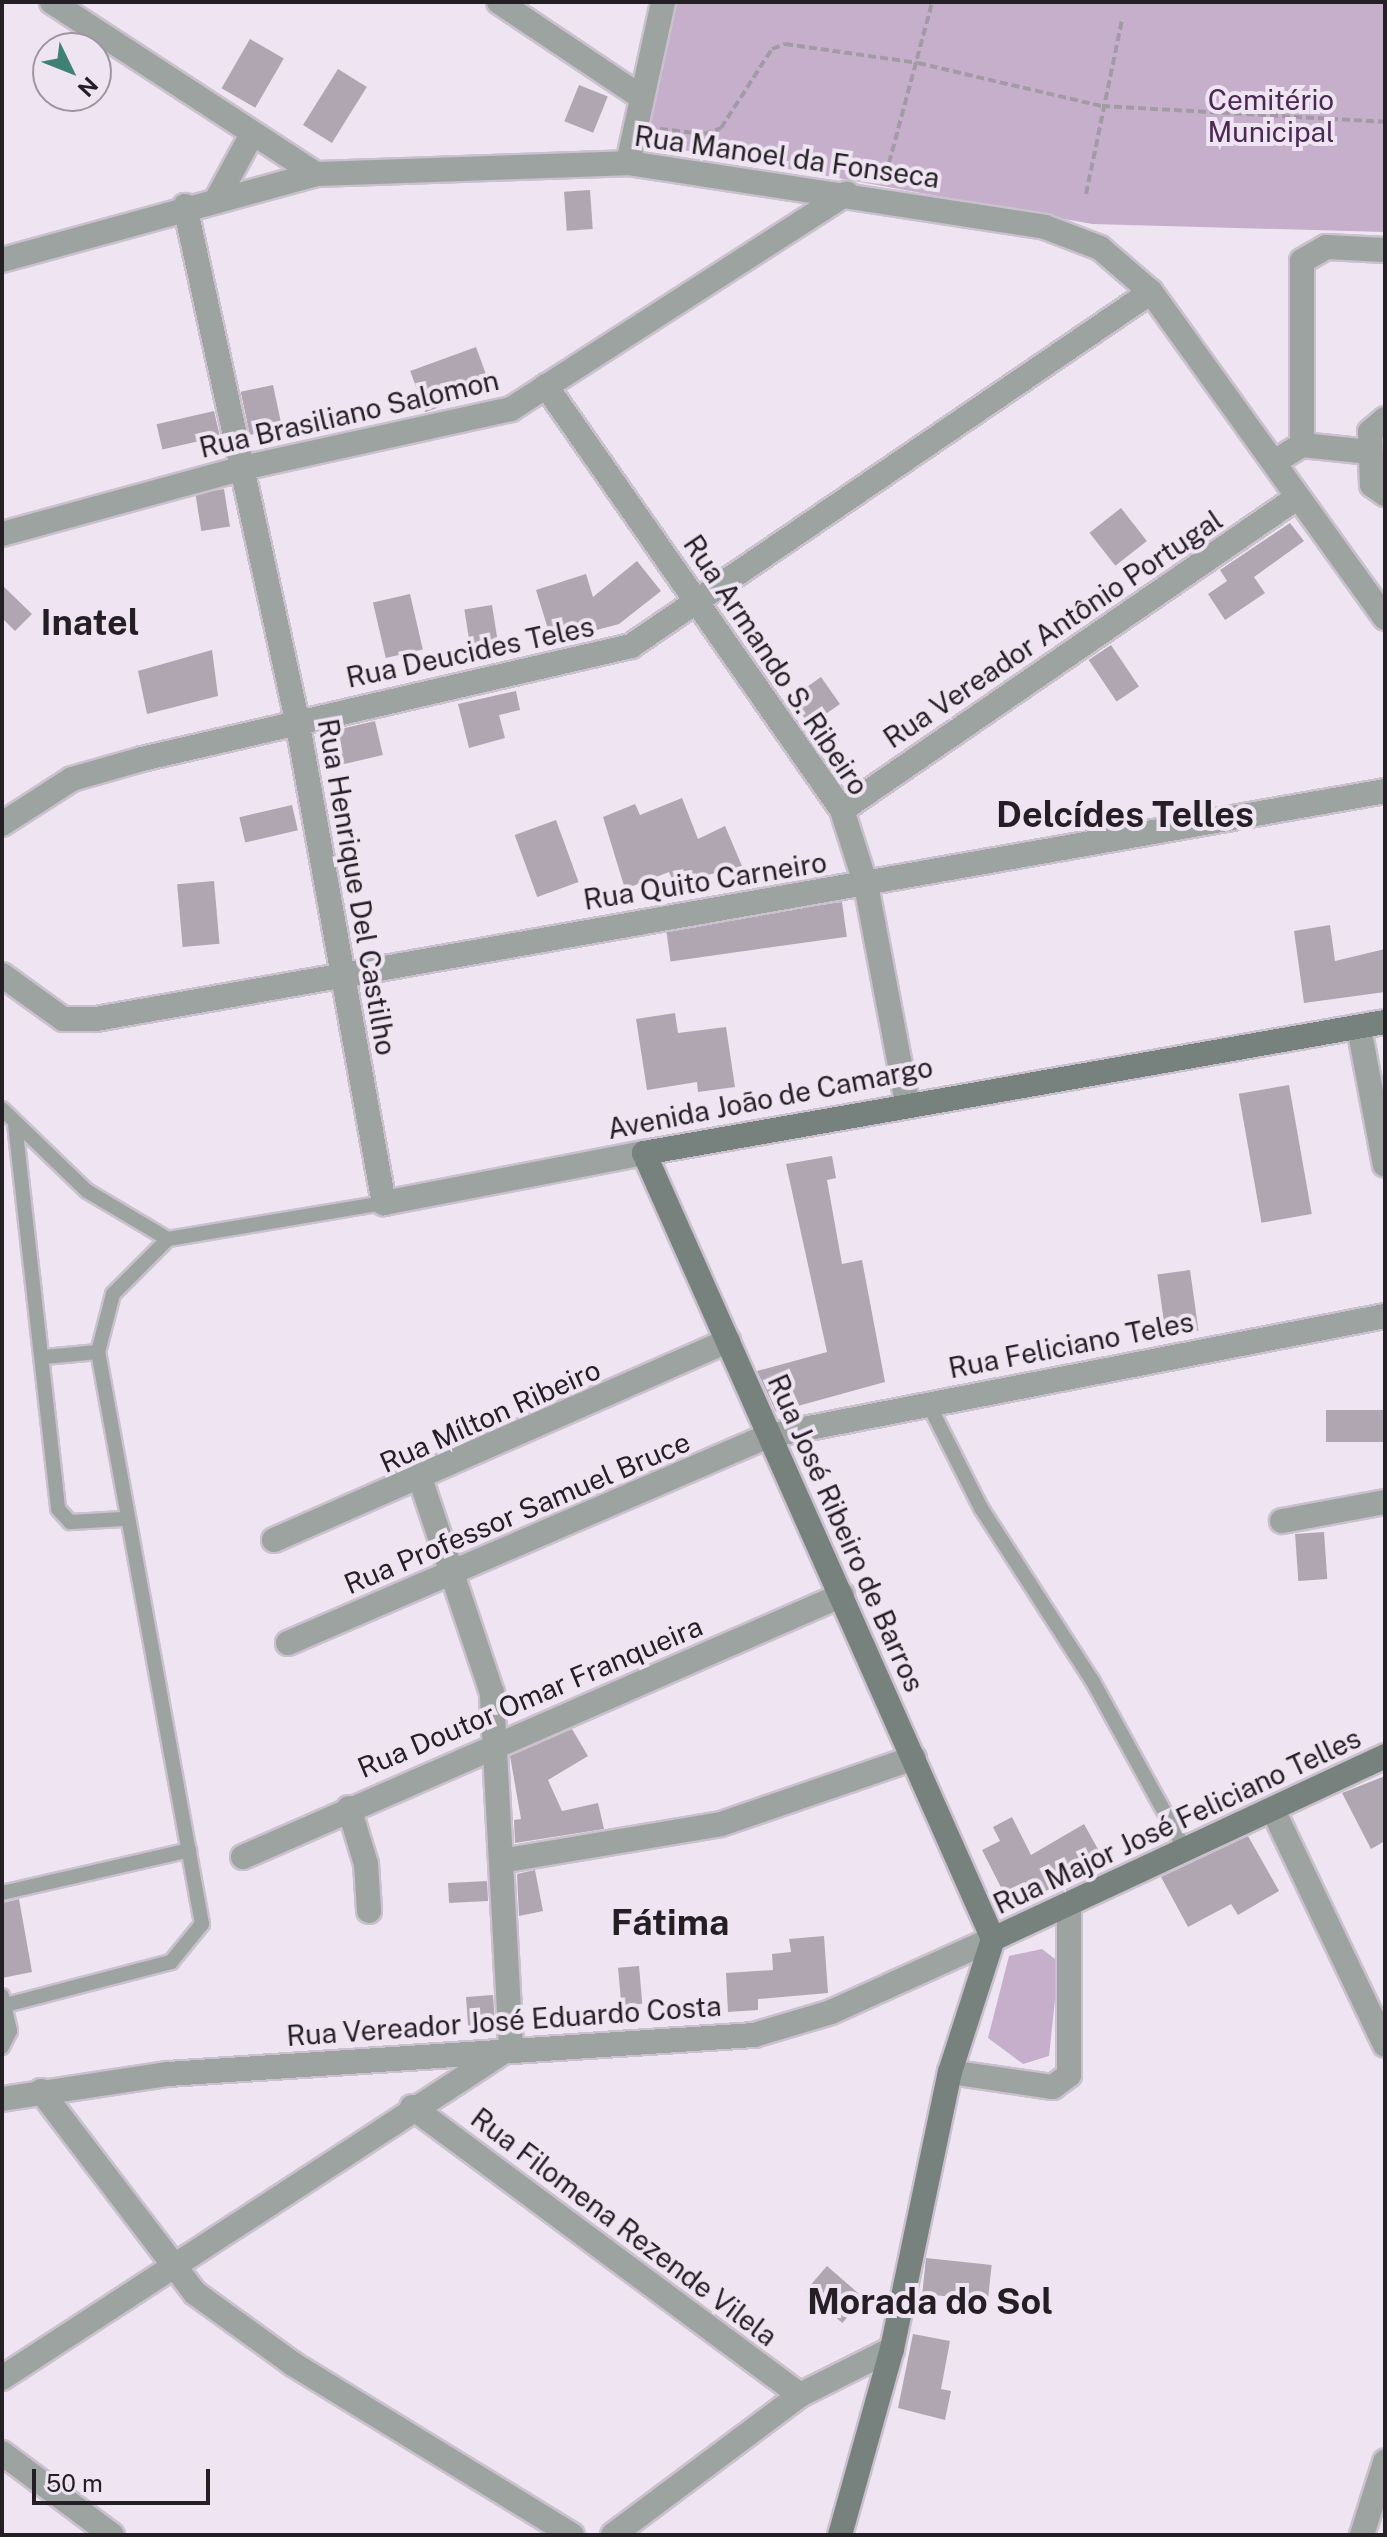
<!DOCTYPE html>
<meta charset="utf-8">
<style>
body{margin:0}
#map{position:relative;width:1387px;height:2537px;overflow:hidden;background:#efe5f2;font-family:"Public Sans",sans-serif}
div>[style]{position:absolute}
.green>*{inset:0;background:#c5afcb}
.building>*{inset:0;background:#afa6b2;transform-origin:0 0}
.path>*{height:4px;margin-top:-2px;transform-origin:0;background:repeating-linear-gradient(90deg,#a29ba5 0 8px,transparent 0 12px)}
.roads{filter:drop-shadow(2px 0 #cac1cd) drop-shadow(-2px 0 #cac1cd) drop-shadow(0 2px #cac1cd) drop-shadow(0 -2px #cac1cd)}
.lane>*{height:14px;margin:-7px;padding:0 7px;transform-origin:7px;border-radius:7px;background:#9ca3a1}
.street>*{height:24px;margin:-12px;padding:0 12px;transform-origin:12px;border-radius:12px;background:#9ca3a1}
.secondary>*{height:24px;margin:-12px;padding:0 12px;transform-origin:12px;border-radius:12px;background:#77817e}
span{translate:-50% -50%;white-space:nowrap;text-align:center;line-height:1.15;-webkit-text-stroke:8px #efe5f2;paint-order:stroke}
.park-label{font-size:28px;color:#4c2955}
.street-label{font-size:28px;color:#231f24}
.district-label{font-size:36px;color:#231f24;font-weight:700}
.frame{position:absolute;inset:0;border:4px solid #231f24;pointer-events:none}
.north{position:absolute;left:32px;top:32px;width:80px;height:80px;box-sizing:border-box;background:#efe5f2;border:2px solid #9d96a0;border-radius:50%;rotate:133deg;font-size:22px;font-weight:700;line-height:32px;text-align:center;color:#231f24}
.north::after{content:'';display:block;margin:auto;width:28px;height:36px;background:#3f8275;clip-path:polygon(50% 0,100% 100%,50% 72%,0 100%)}
.scale{position:absolute;left:32px;top:2469px;width:178px;height:36px;box-sizing:border-box;border:4px solid #231f24;border-top:0;padding-left:10px;font-size:24px;line-height:28px;white-space:nowrap;color:#231f24;-webkit-text-stroke:6px #efe5f2;paint-order:stroke}
</style>
<div id="map">
<div class="green">
<div style="clip-path:polygon(664px 2px,1385px 2px,1385px 232px,1092px 224px,683px 150px,640px 149px)"></div>
<div style="clip-path:polygon(1042px 1949px,1059px 1962px,1049px 2056px,1023px 2064px,988px 2038px,1009px 1956px)"></div>
</div>
<div class="building">
<div style="left:250px;top:39px;width:39px;height:57px;rotate:30deg"></div>
<div style="left:338px;top:69px;width:34px;height:66px;rotate:32deg"></div>
<div style="left:579px;top:85px;width:31px;height:39px;rotate:22deg"></div>
<div style="left:590px;top:190px;width:39px;height:26px;rotate:86deg"></div>
<div style="left:476px;top:347px;width:44px;height:70px;rotate:70deg"></div>
<div style="left:273px;top:385px;width:44px;height:33px;rotate:78deg"></div>
<div style="left:214px;top:411px;width:26px;height:59px;rotate:77deg"></div>
<div style="left:224px;top:489px;width:38px;height:29px;rotate:81deg"></div>
<div style="left:1121px;top:508px;width:42px;height:40px;rotate:52deg"></div>
<div style="clip-path:polygon(1290px 523px,1304px 541px,1254px 577px,1265px 593px,1225px 620px,1208px 594px,1227px 581px,1220px 570px)"></div>
<div style="clip-path:polygon(637px 561px,661px 591px,619px 624px,552px 642px,536px 590px,586px 574px,593px 597px)"></div>
<div style="clip-path:polygon(2px 585px,32px 614px,15px 631px,2px 618px)"></div>
<div style="left:410px;top:594px;width:57px;height:38px;rotate:77deg"></div>
<div style="left:492px;top:605px;width:38px;height:28px;rotate:81deg"></div>
<div style="left:1111px;top:645px;width:50px;height:27px;rotate:56deg"></div>
<div style="clip-path:polygon(212px 650px,218px 696px,147px 714px,138px 671px)"></div>
<div style="left:821px;top:677px;width:33px;height:37px;rotate:55deg"></div>
<div style="clip-path:polygon(516px 691px,520px 710px,499px 715px,505px 738px,469px 748px,458px 704px)"></div>
<div style="left:375px;top:721px;width:35px;height:53px;rotate:77deg"></div>
<div style="clip-path:polygon(682px 798px,698px 839px,725px 826px,742px 866px,674px 884px,669px 872px,625px 889px,603px 817px,635px 804px,640px 815px)"></div>
<div style="left:292px;top:805px;width:26px;height:54px;rotate:77deg"></div>
<div style="left:556px;top:820px;width:66px;height:44px;rotate:70deg"></div>
<div style="left:214px;top:881px;width:63px;height:37px;rotate:85deg"></div>
<div style="left:842px;top:902px;width:35px;height:178px;rotate:82deg"></div>
<div style="clip-path:polygon(1330px 925px,1335px 961px,1385px 949px,1385px 992px,1304px 1003px,1294px 931px)"></div>
<div style="clip-path:polygon(675px 1013px,678px 1033px,726px 1027px,735px 1087px,698px 1092px,697px 1082px,647px 1090px,636px 1019px)"></div>
<div style="left:1289px;top:1085px;width:131px;height:51px;rotate:80deg"></div>
<div style="clip-path:polygon(832px 1156px,836px 1178px,827px 1180px,842px 1264px,862px 1260px,885px 1382px,776px 1412px,757px 1371px,827px 1352px,786px 1164px)"></div>
<div style="left:1190px;top:1270px;width:61px;height:33px;rotate:82deg"></div>
<div style="left:1385px;top:1410px;width:32px;height:59px;rotate:90deg"></div>
<div style="left:1324px;top:1532px;width:47px;height:29px;rotate:86deg"></div>
<div style="clip-path:polygon(572px 1729px,588px 1756px,548px 1780px,562px 1811px,598px 1803px,604px 1829px,515px 1843px,514px 1820px,521px 1819px,510px 1756px)"></div>
<div style="clip-path:polygon(1385px 1776px,1385px 1841px,1371px 1849px,1342px 1793px)"></div>
<div style="clip-path:polygon(1012px 1817px,1031px 1855px,1084px 1824px,1104px 1860px,1012px 1909px,982px 1850px,1000px 1841px,993px 1827px)"></div>
<div style="clip-path:polygon(1248px 1836px,1279px 1891px,1238px 1915px,1231px 1904px,1188px 1927px,1161px 1877px)"></div>
<div style="clip-path:polygon(535px 1870px,543px 1911px,519px 1916px,517px 1874px)"></div>
<div style="left:487px;top:1881px;width:20px;height:39px;rotate:87deg"></div>
<div style="clip-path:polygon(19px 1899px,32px 1972px,2px 1978px,2px 1903px)"></div>
<div style="clip-path:polygon(824px 1936px,828px 1993px,758px 1999px,758px 2010px,728px 2012px,726px 1973px,773px 1970px,772px 1954px,791px 1952px,789px 1939px)"></div>
<div style="left:639px;top:1966px;width:38px;height:21px;rotate:85deg"></div>
<div style="left:493px;top:1995px;width:29px;height:27px;rotate:86deg"></div>
<div style="left:926px;top:2258px;width:66px;height:36px;rotate:6deg"></div>
<div style="left:827px;top:2266px;width:49px;height:33px;rotate:41deg"></div>
<div style="clip-path:polygon(913px 2334px,950px 2341px,941px 2389px,951px 2391px,945px 2420px,898px 2408px)"></div>
</div>
<div class="path">
<div style="left:660px;top:129px;width:44px;rotate:6.5deg"></div>
<div style="left:704px;top:134px;width:18px;rotate:-19deg"></div>
<div style="left:721px;top:128px;width:94px;rotate:-57.2deg"></div>
<div style="left:772px;top:49px;width:14px;rotate:-21deg"></div>
<div style="left:785px;top:44px;width:134px;rotate:8.1deg"></div>
<div style="left:918px;top:63px;width:189px;rotate:13.2deg"></div>
<div style="left:1102px;top:106px;width:283px;rotate:3.2deg"></div>
<div style="left:889px;top:163px;width:167px;rotate:-75deg"></div>
<div style="left:1086px;top:194px;width:178px;rotate:-78.3deg"></div>
</div>
<div class="roads">
<div class="lane">
<div style="left:2px;top:1109px;width:118px;rotate:44deg"></div>
<div style="left:87px;top:1191px;width:94px;rotate:30.7deg"></div>
<div style="left:15px;top:1124px;width:387px;rotate:83.6deg"></div>
<div style="left:58px;top:1509px;width:18px;rotate:47deg"></div>
<div style="left:70px;top:1522px;width:54px;rotate:-3.2deg"></div>
<div style="left:168px;top:1239px;width:219px;rotate:-9.5deg"></div>
<div style="left:44px;top:1357px;width:54px;rotate:-5.3deg"></div>
<div style="left:928px;top:1403px;width:118px;rotate:63.2deg"></div>
<div style="left:981px;top:1508px;width:205px;rotate:57.2deg"></div>
<div style="left:1092px;top:1680px;width:195px;rotate:61.2deg"></div>
<div style="left:2px;top:1893px;width:192px;rotate:-12.9deg"></div>
<div style="left:2px;top:1996px;width:36px;rotate:77deg"></div>
<div style="left:10px;top:2031px;width:18px;rotate:117deg"></div>
<div style="left:2px;top:2006px;width:175px;rotate:-14.6deg"></div>
<div style="left:171px;top:1962px;width:49px;rotate:-50.8deg"></div>
<div style="left:202px;top:1924px;width:581px;rotate:-100.3deg"></div>
<div style="left:98px;top:1352px;width:60px;rotate:-75.5deg"></div>
<div style="left:113px;top:1294px;width:78px;rotate:-45deg"></div>
</div>
<div class="street">
<div style="left:52px;top:2px;width:315px;rotate:33.1deg"></div>
<div style="left:499px;top:2px;width:167px;rotate:33.8deg"></div>
<div style="left:628px;top:163px;width:165px;rotate:-77.7deg"></div>
<div style="left:218px;top:197px;width:72px;rotate:-61.6deg"></div>
<div style="left:185px;top:206px;width:526px;rotate:77.71deg"></div>
<div style="left:297px;top:720px;width:491px;rotate:79.8deg"></div>
<div style="left:384px;top:1203px;width:265px;rotate:-10.9deg"></div>
<div style="left:2px;top:260px;width:326px;rotate:-15.3deg"></div>
<div style="left:316px;top:174px;width:312px;rotate:-2deg"></div>
<div style="left:628px;top:163px;width:422px;rotate:8.7deg"></div>
<div style="left:1045px;top:227px;width:59px;rotate:20.9deg"></div>
<div style="left:1100px;top:248px;width:67px;rotate:40.8deg"></div>
<div style="left:1151px;top:292px;width:401px;rotate:54.3deg"></div>
<div style="left:546px;top:386px;width:517px;rotate:55.08deg"></div>
<div style="left:842px;top:810px;width:79px;rotate:72.3deg"></div>
<div style="left:866px;top:885px;width:220px;rotate:79.3deg"></div>
<div style="left:1385px;top:419px;width:20px;rotate:139deg"></div>
<div style="left:1370px;top:432px;width:53px;rotate:87.8deg"></div>
<div style="left:1372px;top:485px;width:16px;rotate:35deg"></div>
<div style="left:1302px;top:445px;width:68px;rotate:5.9deg"></div>
<div style="left:1276px;top:461px;width:31px;rotate:-32deg"></div>
<div style="left:1302px;top:445px;width:184px;rotate:-90deg"></div>
<div style="left:1302px;top:261px;width:28px;rotate:-30deg"></div>
<div style="left:1326px;top:247px;width:59px;rotate:2.9deg"></div>
<div style="left:2px;top:534px;width:250px;rotate:-15.3deg"></div>
<div style="left:243px;top:468px;width:274px;rotate:-12.4deg"></div>
<div style="left:511px;top:409px;width:399px;rotate:-32.7deg"></div>
<div style="left:842px;top:810px;width:553px;rotate:-34.47deg"></div>
<div style="left:2px;top:824px;width:83px;rotate:-32.7deg"></div>
<div style="left:72px;top:779px;width:73px;rotate:-15.9deg"></div>
<div style="left:142px;top:759px;width:502px;rotate:-13.01deg"></div>
<div style="left:631px;top:646px;width:629px;rotate:-34.25deg"></div>
<div style="left:2px;top:975px;width:75px;rotate:35.8deg"></div>
<div style="left:63px;top:1019px;width:33px"></div>
<div style="left:96px;top:1019px;width:1309px;rotate:-10.03deg"></div>
<div style="left:1359px;top:1028px;width:139px;rotate:79.3deg"></div>
<div style="left:1282px;top:1521px;width:105px;rotate:-10.5deg"></div>
<div style="left:274px;top:1540px;width:496px;rotate:-23.7deg"></div>
<div style="left:288px;top:1643px;width:523px;rotate:-23.33deg"></div>
<div style="left:768px;top:1436px;width:629px;rotate:-11.01deg"></div>
<div style="left:349px;top:1808px;width:59px;rotate:73.1deg"></div>
<div style="left:366px;top:1864px;width:47px;rotate:86.3deg"></div>
<div style="left:1273px;top:1810px;width:260px;rotate:64.5deg"></div>
<div style="left:243px;top:1857px;width:654px;rotate:-23.62deg"></div>
<div style="left:501px;top:1861px;width:223px;rotate:-9.5deg"></div>
<div style="left:721px;top:1824px;width:204px;rotate:-18.9deg"></div>
<div style="left:950px;top:2072px;width:104px;rotate:8.3deg"></div>
<div style="left:1053px;top:2087px;width:20px;rotate:-37deg"></div>
<div style="left:1069px;top:2075px;width:171px;rotate:-90deg"></div>
<div style="left:41px;top:2091px;width:254px;rotate:52.7deg"></div>
<div style="left:195px;top:2293px;width:121px;rotate:35.9deg"></div>
<div style="left:293px;top:2364px;width:327px;rotate:31.5deg"></div>
<div style="left:2px;top:2099px;width:168px;rotate:-8.6deg"></div>
<div style="left:168px;top:2074px;width:587px;rotate:-3.81deg"></div>
<div style="left:754px;top:2035px;width:80px;rotate:-16.6deg"></div>
<div style="left:831px;top:2012px;width:178px;rotate:-24.3deg"></div>
<div style="left:412px;top:2107px;width:483px;rotate:36.6deg"></div>
<div style="left:2px;top:2378px;width:607px;rotate:-33.04deg"></div>
<div style="left:511px;top:2047px;width:355px;rotate:-93.1deg"></div>
<div style="left:492px;top:1693px;width:224px;rotate:-108.5deg"></div>
<div style="left:2px;top:2453px;width:137px;rotate:36.7deg"></div>
<div style="left:613px;top:2535px;width:234px;rotate:-36.8deg"></div>
<div style="left:800px;top:2395px;width:103px;rotate:-26.6deg"></div>
<div style="left:1362px;top:2535px;width:77px;rotate:-72.5deg"></div>
</div>
<div class="secondary">
<div style="left:993px;top:1939px;width:860px;rotate:-113.94deg"></div>
<div style="left:644px;top:1153px;width:752px;rotate:-10.03deg"></div>
<div style="left:993px;top:1939px;width:433px;rotate:-25deg"></div>
<div style="left:840px;top:2535px;width:193px;rotate:-74.4deg"></div>
<div style="left:892px;top:2349px;width:283px;rotate:-78.2deg"></div>
<div style="left:950px;top:2072px;width:140px;rotate:-72.1deg"></div>
</div>
</div>
<div class="park-label">
<span style="left:1271px;top:116px">Cemitério<br>Municipal</span>
</div>
<div class="street-label">
<span style="left:787px;top:157px;rotate:8deg">Rua Manoel da Fonseca</span>
<span style="left:349px;top:414px;rotate:-13deg">Rua Brasiliano Salomon</span>
<span style="left:1053px;top:629px;rotate:-34deg">Rua Vereador Antônio Portugal</span>
<span style="left:470px;top:652px;rotate:-12deg">Rua Deucides Teles</span>
<span style="left:776px;top:665px;rotate:56deg">Rua Armando S. Ribeiro</span>
<span style="left:705px;top:881px;rotate:-9deg">Rua Quito Carneiro</span>
<span style="left:357px;top:887px;rotate:80deg">Rua Henrique Del Castilho</span>
<span style="left:770px;top:1098px;rotate:-11deg">Avenida João de Camargo</span>
<span style="left:1071px;top:1345px;rotate:-11deg">Rua Feliciano Teles</span>
<span style="left:490px;top:1416px;rotate:-24deg">Rua Mílton Ribeiro</span>
<span style="left:517px;top:1513px;rotate:-23deg">Rua Professor Samuel Bruce</span>
<span style="left:846px;top:1533px;rotate:66deg">Rua José Ribeiro de Barros</span>
<span style="left:530px;top:1697px;rotate:-23deg">Rua Doutor Omar Franqueira</span>
<span style="left:1177px;top:1821px;rotate:-25deg">Rua Major José Feliciano Telles</span>
<span style="left:504px;top:2021px;rotate:-4deg">Rua Vereador José Eduardo Costa</span>
<span style="left:624px;top:2227px;rotate:37deg">Rua Filomena Rezende Vilela</span>
</div>
<div class="district-label">
<span style="left:90px;top:623px">Inatel</span>
<span style="left:1125px;top:815px">Delcídes Telles</span>
<span style="left:670px;top:1923px">Fátima</span>
<span style="left:930px;top:2302px">Morada do Sol</span>
</div>
<div class="frame"></div>
<div class="north">N</div>
<div class="scale">50 m</div>
</div>
